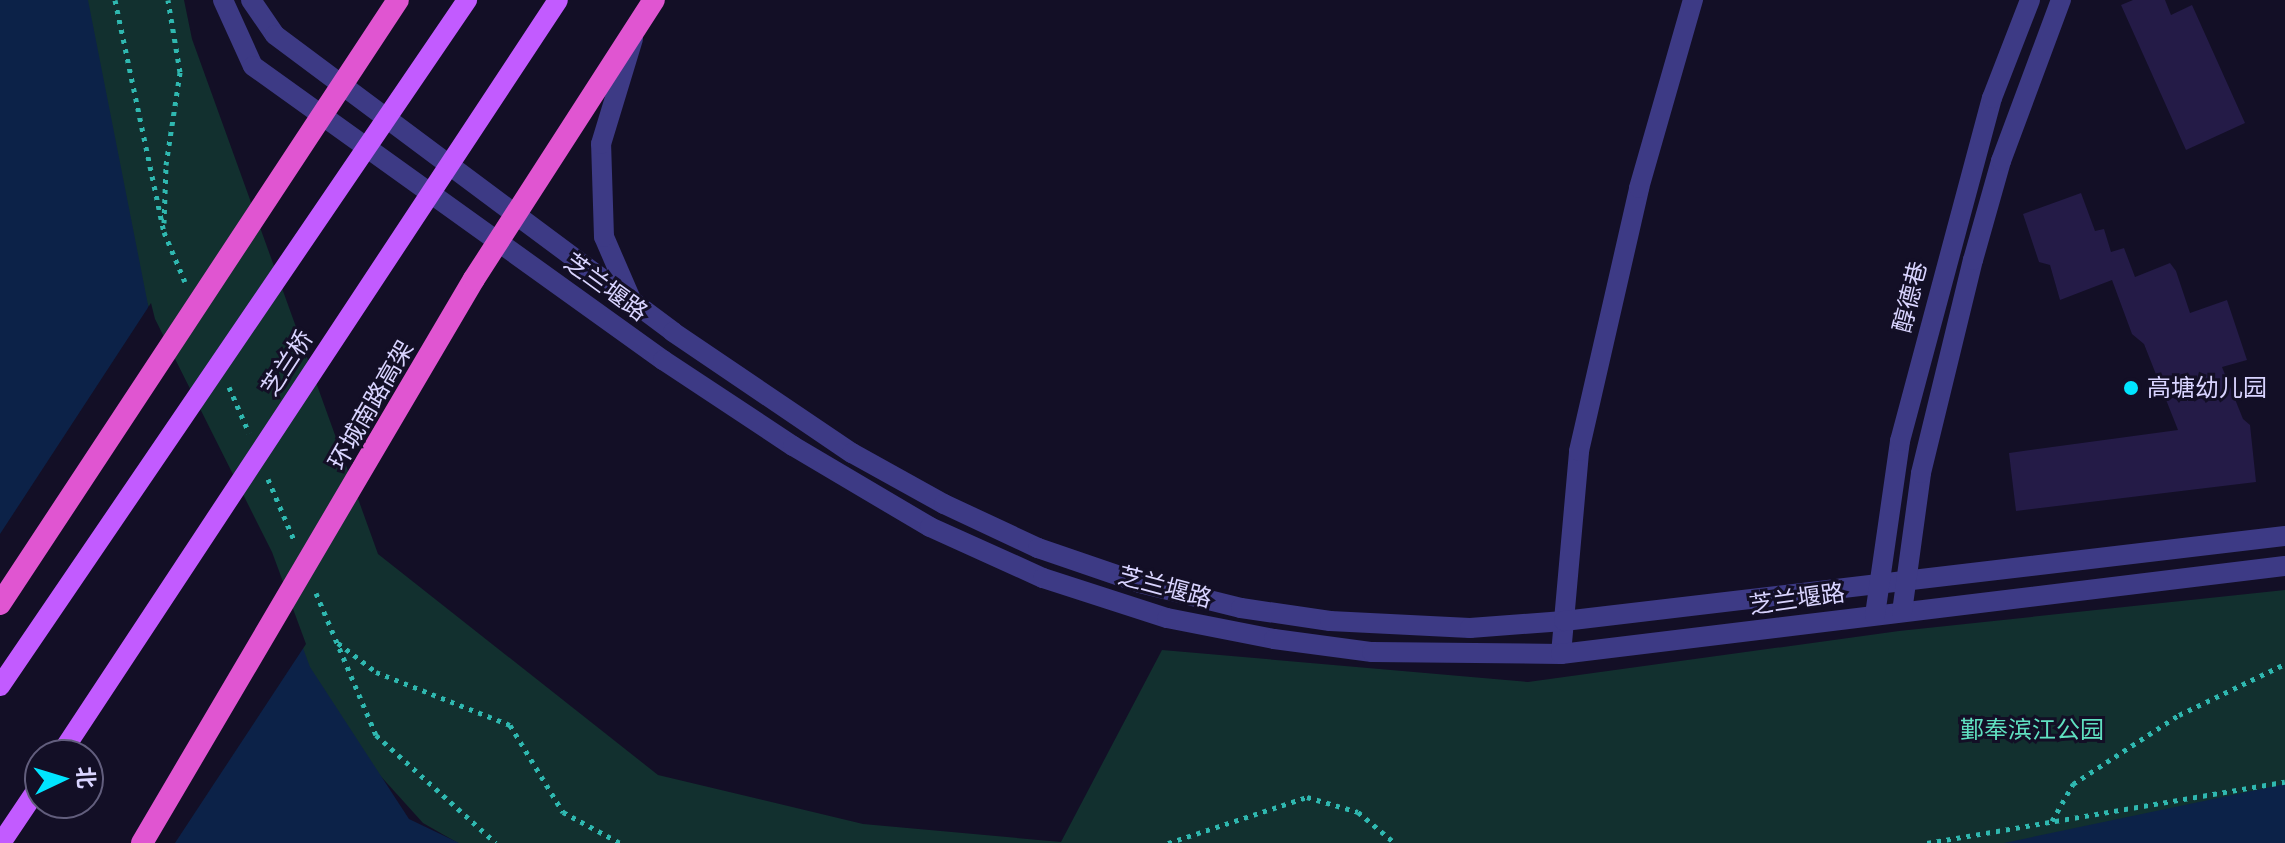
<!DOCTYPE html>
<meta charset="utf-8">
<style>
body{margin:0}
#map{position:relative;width:2285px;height:843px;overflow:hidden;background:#130f26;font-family:"PT Sans","Noto Sans SC",sans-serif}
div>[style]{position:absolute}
.green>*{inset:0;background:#12302f}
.water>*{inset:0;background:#0c2248}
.pier>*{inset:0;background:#130f26}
.building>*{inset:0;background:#241b47}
.path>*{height:5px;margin-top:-2.5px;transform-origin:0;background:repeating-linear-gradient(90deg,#2fb8b0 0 4px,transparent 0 10px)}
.minor>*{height:20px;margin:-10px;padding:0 10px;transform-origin:10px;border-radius:10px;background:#3d3a85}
.tertiary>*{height:20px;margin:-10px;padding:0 10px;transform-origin:10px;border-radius:10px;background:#3d3a85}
.primary>*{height:20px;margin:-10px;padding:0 10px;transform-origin:10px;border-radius:10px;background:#c25bff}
.trunk>*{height:22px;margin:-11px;padding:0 11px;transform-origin:11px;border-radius:11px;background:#e055d1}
.dots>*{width:22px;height:22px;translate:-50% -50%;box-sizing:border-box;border:4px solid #130f26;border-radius:50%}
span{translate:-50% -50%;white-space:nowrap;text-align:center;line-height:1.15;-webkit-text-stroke:6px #130f26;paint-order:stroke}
.street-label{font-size:24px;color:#d9d4ff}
.poi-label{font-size:24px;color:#d9d4ff}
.left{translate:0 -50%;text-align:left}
.park-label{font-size:24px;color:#5fe0c0}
.north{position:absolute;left:24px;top:739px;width:80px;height:80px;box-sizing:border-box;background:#130f26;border:2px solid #625e7d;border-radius:50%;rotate:86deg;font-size:22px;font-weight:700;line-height:32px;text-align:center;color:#d9d4ff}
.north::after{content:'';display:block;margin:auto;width:28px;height:36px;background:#00e5ff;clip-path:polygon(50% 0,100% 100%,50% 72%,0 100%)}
</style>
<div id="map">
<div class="green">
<div style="clip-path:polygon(74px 0,184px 0,192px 39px,378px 554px,658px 775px,863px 824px,1061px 842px,1162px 650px,1528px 682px,1899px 631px,2285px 590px,2285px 795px,2044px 843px,458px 843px,423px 823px,311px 699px,114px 223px)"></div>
</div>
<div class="water">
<div style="clip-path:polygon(evenodd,0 0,88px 0,151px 320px,268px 554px,310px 667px,409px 819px,459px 843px,0 843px,0 0,40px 755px,88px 755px,88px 803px,40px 803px,40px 755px)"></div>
<div style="clip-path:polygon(2285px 784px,2285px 843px,2004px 843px)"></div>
</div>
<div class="pier">
<div style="clip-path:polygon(evenodd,151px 303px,155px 319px,272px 552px,306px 644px,175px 843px,0 843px,0 534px,151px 303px,40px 755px,88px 755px,88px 803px,40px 803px,40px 755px)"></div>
</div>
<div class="building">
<div style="clip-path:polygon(2133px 0,2165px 0,2171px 15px,2192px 5px,2245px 123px,2186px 150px,2121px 5px)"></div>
<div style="clip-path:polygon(2081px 193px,2095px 231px,2104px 229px,2111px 252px,2124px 248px,2135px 277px,2170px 263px,2176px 271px,2190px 313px,2227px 300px,2247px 360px,2222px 367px,2243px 419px,2250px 425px,2256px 482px,2016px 511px,2009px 453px,2178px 430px,2144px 344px,2132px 334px,2112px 280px,2060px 300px,2050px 265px,2039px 262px,2023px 214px)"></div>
</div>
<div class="path">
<div style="left:115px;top:0;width:237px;rotate:78.1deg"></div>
<div style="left:164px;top:232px;width:54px;rotate:67.2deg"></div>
<div style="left:164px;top:223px;width:58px;rotate:-88deg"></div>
<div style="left:166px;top:165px;width:94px;rotate:-81.4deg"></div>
<div style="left:180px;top:72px;width:73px;rotate:-99.5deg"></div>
<div style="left:229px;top:387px;width:50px;rotate:66.5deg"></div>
<div style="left:268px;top:479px;width:66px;rotate:66.9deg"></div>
<div style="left:316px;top:593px;width:154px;rotate:67.1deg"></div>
<div style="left:376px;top:735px;width:161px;rotate:42deg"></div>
<div style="left:338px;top:643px;width:48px;rotate:37.3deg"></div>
<div style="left:376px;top:672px;width:144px;rotate:21.6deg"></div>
<div style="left:510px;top:725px;width:102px;rotate:58.7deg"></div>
<div style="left:563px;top:812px;width:65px;rotate:28.5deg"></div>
<div style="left:2052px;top:821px;width:43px;rotate:-60.4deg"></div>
<div style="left:2073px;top:784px;width:126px;rotate:-33.1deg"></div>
<div style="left:2179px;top:715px;width:118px;rotate:-25.7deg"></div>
<div style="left:1168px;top:843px;width:146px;rotate:-18.3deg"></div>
<div style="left:1307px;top:797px;width:53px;rotate:16.4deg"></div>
<div style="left:1358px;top:812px;width:48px;rotate:40deg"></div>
<div style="left:1927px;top:843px;width:363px;rotate:-9.7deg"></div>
</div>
<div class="minor">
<div style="left:1561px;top:654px;width:204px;rotate:-84.9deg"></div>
<div style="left:1579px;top:451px;width:270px;rotate:-77.1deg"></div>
<div style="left:1639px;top:188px;width:196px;rotate:-74deg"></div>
</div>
<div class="tertiary">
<div style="left:223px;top:0;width:72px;rotate:65.6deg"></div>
<div style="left:253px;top:66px;width:505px;rotate:35.64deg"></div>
<div style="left:663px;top:360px;width:156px;rotate:33.5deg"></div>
<div style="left:793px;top:446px;width:159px;rotate:30.6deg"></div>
<div style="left:930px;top:527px;width:124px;rotate:24.3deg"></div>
<div style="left:1043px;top:578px;width:130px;rotate:17.9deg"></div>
<div style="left:1167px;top:618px;width:109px;rotate:11.1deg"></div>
<div style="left:1274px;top:639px;width:99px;rotate:7.6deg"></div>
<div style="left:1372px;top:652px;width:189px;rotate:0.6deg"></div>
<div style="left:1561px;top:654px;width:729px;rotate:-6.93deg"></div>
<div style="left:251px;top:0;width:42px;rotate:55.6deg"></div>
<div style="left:275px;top:35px;width:497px;rotate:36.7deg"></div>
<div style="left:673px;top:332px;width:216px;rotate:34.1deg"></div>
<div style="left:852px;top:453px;width:105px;rotate:29deg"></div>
<div style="left:944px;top:504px;width:104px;rotate:25.1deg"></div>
<div style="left:1038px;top:548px;width:108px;rotate:18.9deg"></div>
<div style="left:1140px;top:583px;width:104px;rotate:13.9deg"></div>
<div style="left:1241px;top:608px;width:90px;rotate:8.3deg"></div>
<div style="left:1330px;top:621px;width:140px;rotate:2.9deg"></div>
<div style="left:1470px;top:628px;width:94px;rotate:-4.3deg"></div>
<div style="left:1564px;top:621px;width:726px;rotate:-6.72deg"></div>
<div style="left:630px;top:297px;width:65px;rotate:-113.4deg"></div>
<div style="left:604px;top:237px;width:93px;rotate:-91.8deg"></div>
<div style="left:601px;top:144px;width:110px;rotate:-73.1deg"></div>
<div style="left:1902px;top:612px;width:140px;rotate:-82.2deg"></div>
<div style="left:1921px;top:473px;width:219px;rotate:-76.3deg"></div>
<div style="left:1973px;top:260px;width:103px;rotate:-74.2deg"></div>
<div style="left:2001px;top:161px;width:172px;rotate:-69.6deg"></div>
<div style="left:1875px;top:615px;width:176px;rotate:-81.8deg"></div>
<div style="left:1900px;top:441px;width:355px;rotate:-75deg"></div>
<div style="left:1992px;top:98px;width:105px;rotate:-68.8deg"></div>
</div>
<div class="primary">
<div style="left:0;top:686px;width:830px;rotate:-55.75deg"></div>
<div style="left:60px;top:755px;width:904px;rotate:-56.59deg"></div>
<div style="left:1px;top:843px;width:70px;rotate:-56.1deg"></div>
</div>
<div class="trunk">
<div style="left:0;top:604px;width:723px;rotate:-56.62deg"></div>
<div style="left:142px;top:843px;width:654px;rotate:-59.52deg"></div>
<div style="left:474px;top:279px;width:332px;rotate:-57.2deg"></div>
</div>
<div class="dots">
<div style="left:2131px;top:388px;background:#00e5ff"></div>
</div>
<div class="street-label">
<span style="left:606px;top:287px;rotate:36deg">芝兰堰路</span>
<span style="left:1910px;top:297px;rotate:-76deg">醇德巷</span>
<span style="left:287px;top:363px;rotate:-57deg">芝兰桥</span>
<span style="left:371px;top:405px;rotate:-60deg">环城南路高架</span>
<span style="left:1165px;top:587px;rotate:15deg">芝兰堰路</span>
<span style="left:1797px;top:599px;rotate:-8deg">芝兰堰路</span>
</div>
<div class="poi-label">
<span class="left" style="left:2147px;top:388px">高塘幼儿园</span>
</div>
<div class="park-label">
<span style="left:2032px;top:730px">鄞奉滨江公园</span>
</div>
<div class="north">北</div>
</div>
